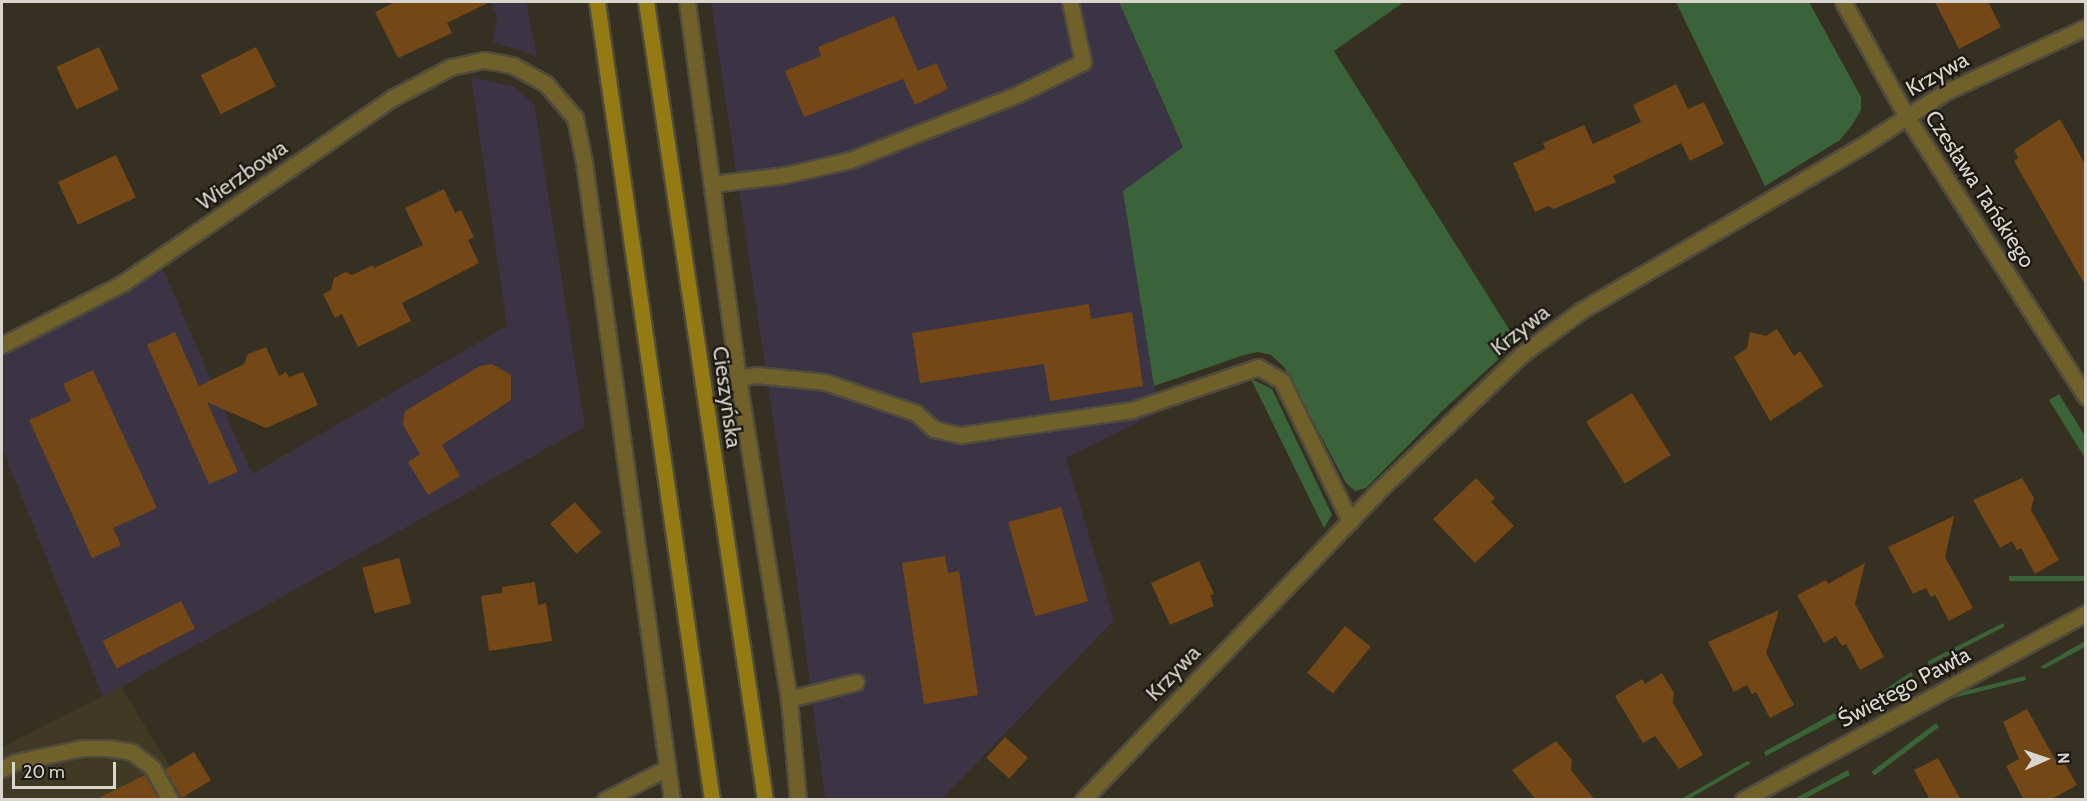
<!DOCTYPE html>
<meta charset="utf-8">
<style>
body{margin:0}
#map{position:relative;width:2087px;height:801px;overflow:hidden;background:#353021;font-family:Cabin,sans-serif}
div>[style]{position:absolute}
.commercial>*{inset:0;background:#3b3445}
.built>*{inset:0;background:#403924}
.green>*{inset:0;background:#3b633a;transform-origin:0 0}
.building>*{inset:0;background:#744716;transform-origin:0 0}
.roads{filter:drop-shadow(2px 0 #4f4b3d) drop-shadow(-2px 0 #4f4b3d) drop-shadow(0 2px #4f4b3d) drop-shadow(0 -2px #4f4b3d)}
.service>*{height:15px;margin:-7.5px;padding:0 7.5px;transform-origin:7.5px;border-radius:7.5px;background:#70602a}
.minor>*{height:15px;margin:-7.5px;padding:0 7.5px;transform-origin:7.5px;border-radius:7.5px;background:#70602a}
.tertiary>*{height:15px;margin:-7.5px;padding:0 7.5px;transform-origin:7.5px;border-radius:7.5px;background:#70602a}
.secondary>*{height:15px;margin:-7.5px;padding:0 7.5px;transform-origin:7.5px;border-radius:7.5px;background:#937a12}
span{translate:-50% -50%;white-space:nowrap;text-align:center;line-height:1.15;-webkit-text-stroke:4.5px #1a1811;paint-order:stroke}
.street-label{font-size:22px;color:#d9d7cd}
.frame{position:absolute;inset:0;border:3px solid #d9d7cd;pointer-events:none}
.north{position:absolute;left:2015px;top:729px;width:60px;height:60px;-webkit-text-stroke:4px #1a1811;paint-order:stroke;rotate:87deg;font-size:16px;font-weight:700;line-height:24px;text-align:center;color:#d9d7cd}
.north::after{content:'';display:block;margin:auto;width:21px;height:27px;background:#d9d7cd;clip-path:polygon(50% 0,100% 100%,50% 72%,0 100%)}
.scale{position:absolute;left:12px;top:762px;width:104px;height:27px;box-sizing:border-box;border:3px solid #d9d7cd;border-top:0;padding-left:8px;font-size:18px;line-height:21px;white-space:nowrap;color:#d9d7cd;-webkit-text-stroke:4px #1a1811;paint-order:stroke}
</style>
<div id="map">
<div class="commercial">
<div style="clip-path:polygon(491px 2px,526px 2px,537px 56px,493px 42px,497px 16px)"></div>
<div style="clip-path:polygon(711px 2px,1119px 2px,1183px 147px,1154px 386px,1161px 411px,1066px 458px,1114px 620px,942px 799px,825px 799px,794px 561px)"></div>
<div style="clip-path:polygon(471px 77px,514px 87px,534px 104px,585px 427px,103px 697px,2px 448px,2px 357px,163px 269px,252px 474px,507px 326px)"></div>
</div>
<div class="built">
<div style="clip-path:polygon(121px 687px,190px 799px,2px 800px,2px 747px)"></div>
</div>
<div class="green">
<div style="clip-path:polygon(1119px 2px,1404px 2px,1334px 51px,1517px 342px,1442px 411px,1366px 488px,1355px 491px,1346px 483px,1284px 367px,1271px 355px,1258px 352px,1244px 355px,1154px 386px,1123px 191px,1183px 147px)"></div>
<div style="clip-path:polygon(1676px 2px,1809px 2px,1861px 97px,1861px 110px,1852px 125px,1840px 140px,1765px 186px)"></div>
<div style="clip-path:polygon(1251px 379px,1272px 389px,1332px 515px,1324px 528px)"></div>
<div style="clip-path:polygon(2059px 394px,2085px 436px,2085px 458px,2049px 400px)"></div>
<div style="left:2085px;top:576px;width:5px;height:76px;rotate:90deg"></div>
<div style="left:2003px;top:623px;width:4px;height:85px;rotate:63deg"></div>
<div style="clip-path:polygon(2085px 641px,2085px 647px,2044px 669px,2040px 667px)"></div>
<div style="left:1911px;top:672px;width:4px;height:66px;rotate:56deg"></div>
<div style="left:2025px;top:676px;width:4px;height:80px;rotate:76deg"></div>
<div style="clip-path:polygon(1834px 713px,1839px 717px,1766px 756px,1764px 752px)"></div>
<div style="left:1936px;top:723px;width:5px;height:81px;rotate:53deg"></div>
<div style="clip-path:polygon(1747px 761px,1751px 763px,1689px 799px,1681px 799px)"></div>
<div style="clip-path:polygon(1848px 770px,1850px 775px,1804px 799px,1794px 799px)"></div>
</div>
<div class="building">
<div style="clip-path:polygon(395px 2px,490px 2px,447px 23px,452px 33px,398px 58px,375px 12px)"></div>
<div style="clip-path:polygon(1935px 2px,1988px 2px,2001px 27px,1959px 49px)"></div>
<div style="clip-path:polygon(894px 16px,918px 71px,936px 63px,948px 89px,915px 105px,903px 79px,804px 117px,785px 71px,821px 56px,818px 47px)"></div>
<div style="left:99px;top:47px;width:47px;height:47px;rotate:65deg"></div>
<div style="left:256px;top:47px;width:44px;height:62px;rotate:63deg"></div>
<div style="clip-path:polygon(1676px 84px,1688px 109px,1704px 102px,1724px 144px,1690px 161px,1681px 143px,1613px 176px,1616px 182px,1554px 209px,1548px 206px,1535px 212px,1513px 163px,1545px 149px,1543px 143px,1584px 125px,1593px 144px,1641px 122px,1633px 105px)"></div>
<div style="clip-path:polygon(2060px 119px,2085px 164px,2085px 285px,2014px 161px,2018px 158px,2014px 150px)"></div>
<div style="left:116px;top:155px;width:47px;height:64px;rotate:65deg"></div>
<div style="clip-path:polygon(444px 189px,455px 213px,461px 210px,474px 237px,468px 240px,479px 263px,402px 303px,411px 321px,358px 347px,342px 314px,335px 318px,323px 294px,331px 290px,334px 278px,346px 272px,352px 275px,373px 265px,374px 268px,423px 245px,405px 208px)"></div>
<div style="clip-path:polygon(1089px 304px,1091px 319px,1132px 312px,1143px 386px,1050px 401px,1044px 364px,920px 383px,912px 333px)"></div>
<div style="clip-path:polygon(1777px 329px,1794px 356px,1800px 351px,1823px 386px,1770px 421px,1734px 357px,1747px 348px,1750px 332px,1766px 336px)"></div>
<div style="clip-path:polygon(175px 332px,199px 386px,244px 364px,248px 354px,266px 347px,279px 376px,286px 372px,289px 377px,303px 372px,318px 405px,266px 428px,207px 402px,238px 472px,209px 484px,147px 345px)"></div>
<div style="clip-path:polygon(492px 364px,511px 375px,511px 400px,442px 445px,460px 476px,428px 495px,408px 462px,420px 454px,403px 425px,405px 411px,480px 366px)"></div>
<div style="clip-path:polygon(93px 370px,157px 508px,113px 528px,121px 545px,92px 558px,29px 420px,71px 401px,63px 384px)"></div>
<div style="left:1632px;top:393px;width:73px;height:54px;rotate:58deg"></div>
<div style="clip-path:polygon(1476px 478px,1495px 498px,1491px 502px,1514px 526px,1475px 563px,1433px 519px)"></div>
<div style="clip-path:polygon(2022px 478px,2034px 498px,2031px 510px,2059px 560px,2035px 574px,2021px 548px,2017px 550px,2012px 541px,2000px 548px,1973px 500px)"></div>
<div style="left:575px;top:502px;width:40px;height:33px;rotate:49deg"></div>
<div style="left:1061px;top:507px;width:98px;height:55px;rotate:74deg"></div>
<div style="clip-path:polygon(1954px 516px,1945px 557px,1973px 608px,1949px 621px,1935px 595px,1931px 597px,1926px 588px,1913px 594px,1888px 547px)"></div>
<div style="clip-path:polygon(945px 556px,948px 573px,959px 571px,978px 695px,924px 704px,902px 563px)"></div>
<div style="left:399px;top:558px;width:47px;height:38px;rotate:75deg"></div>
<div style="clip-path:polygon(1199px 561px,1214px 594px,1210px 595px,1214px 606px,1170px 625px,1151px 583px)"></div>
<div style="clip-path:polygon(1865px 563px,1855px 604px,1884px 657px,1860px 670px,1846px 644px,1842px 646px,1836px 636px,1824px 643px,1797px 595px,1826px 580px,1828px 584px)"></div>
<div style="clip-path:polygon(535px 582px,538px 605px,546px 603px,552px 641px,489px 651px,481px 596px,502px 593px,502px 587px)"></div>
<div style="left:181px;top:601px;width:31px;height:88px;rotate:63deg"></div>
<div style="clip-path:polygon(1779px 610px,1766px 653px,1794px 705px,1770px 718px,1756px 692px,1752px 694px,1747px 685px,1734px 692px,1708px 642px)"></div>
<div style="left:1345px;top:626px;width:33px;height:60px;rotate:39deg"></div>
<div style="clip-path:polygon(1662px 673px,1674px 693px,1673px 703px,1703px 755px,1679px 769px,1655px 736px,1643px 743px,1615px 696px,1642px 679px,1645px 684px)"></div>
<div style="clip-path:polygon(2027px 709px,2056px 761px,2065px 764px,2077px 785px,2050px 800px,2024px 800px,2006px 766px,2019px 759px,2003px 722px)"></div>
<div style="left:1005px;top:737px;width:31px;height:28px;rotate:42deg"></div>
<div style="clip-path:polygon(1556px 741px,1572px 760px,1571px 770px,1595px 800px,1536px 800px,1512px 770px)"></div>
<div style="left:194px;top:752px;width:33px;height:34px;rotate:59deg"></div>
<div style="clip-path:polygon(1938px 758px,1961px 800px,1930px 800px,1914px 770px)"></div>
<div style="clip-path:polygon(145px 775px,159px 800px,95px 800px)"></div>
</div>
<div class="roads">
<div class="service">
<div style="left:687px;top:2px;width:379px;rotate:82.3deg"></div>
<div style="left:738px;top:378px;width:325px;rotate:81deg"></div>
<div style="left:789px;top:699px;width:101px;rotate:84.9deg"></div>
<div style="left:712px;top:184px;width:74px;rotate:-7deg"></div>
<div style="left:785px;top:175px;width:67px;rotate:-13deg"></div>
<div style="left:850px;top:160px;width:180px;rotate:-21.4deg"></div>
<div style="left:1018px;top:94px;width:72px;rotate:-26.2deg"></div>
<div style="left:1083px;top:62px;width:61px;rotate:-102.2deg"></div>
<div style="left:738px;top:378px;width:18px;rotate:-9deg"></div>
<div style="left:756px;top:375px;width:69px;rotate:5.8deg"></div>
<div style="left:825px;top:382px;width:96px;rotate:18.8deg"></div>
<div style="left:916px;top:413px;width:24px;rotate:42deg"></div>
<div style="left:934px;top:429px;width:28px;rotate:13deg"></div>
<div style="left:961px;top:435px;width:173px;rotate:-8.3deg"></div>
<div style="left:1132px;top:410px;width:133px;rotate:-18.8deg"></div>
<div style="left:1258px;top:367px;width:28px;rotate:30deg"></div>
<div style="left:1282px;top:381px;width:156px;rotate:64.1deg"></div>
<div style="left:789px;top:699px;width:69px;rotate:-14.2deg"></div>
<div style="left:2px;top:769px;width:15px;rotate:-28deg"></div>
<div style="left:15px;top:762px;width:68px;rotate:-11.8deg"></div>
<div style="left:82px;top:748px;width:26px"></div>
<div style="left:108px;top:748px;width:24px;rotate:9deg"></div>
<div style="left:132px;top:752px;width:25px;rotate:37deg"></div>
<div style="left:152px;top:767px;width:38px;rotate:61deg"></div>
<div style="left:605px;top:800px;width:70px;rotate:-27.3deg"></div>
</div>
<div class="minor">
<div style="left:2px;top:345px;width:136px;rotate:-27.1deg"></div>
<div style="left:123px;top:283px;width:329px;rotate:-34.5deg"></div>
<div style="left:394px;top:97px;width:64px;rotate:-27.8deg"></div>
<div style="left:451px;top:67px;width:34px;rotate:-12deg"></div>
<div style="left:484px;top:60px;width:28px;rotate:10deg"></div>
<div style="left:512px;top:65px;width:39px;rotate:29deg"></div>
<div style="left:546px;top:84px;width:45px;rotate:49.5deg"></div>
<div style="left:575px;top:118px;width:45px;rotate:78.4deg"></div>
<div style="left:584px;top:162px;width:644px;rotate:82.15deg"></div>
<div style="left:1083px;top:800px;width:423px;rotate:-46.3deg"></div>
<div style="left:1375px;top:494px;width:203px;rotate:-43.6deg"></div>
<div style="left:1522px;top:354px;width:74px;rotate:-36.3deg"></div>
<div style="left:1582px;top:310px;width:332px;rotate:-30.4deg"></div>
<div style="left:1868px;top:142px;width:92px;rotate:-33deg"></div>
<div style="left:1945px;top:92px;width:155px;rotate:-24.7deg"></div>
<div style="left:1743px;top:800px;width:391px;rotate:-28.6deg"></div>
</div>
<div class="tertiary">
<div style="left:1843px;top:2px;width:132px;rotate:60.9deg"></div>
<div style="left:1907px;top:117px;width:332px;rotate:57.4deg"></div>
</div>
<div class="secondary">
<div style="left:597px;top:2px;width:806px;rotate:81.8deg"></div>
<div style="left:646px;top:2px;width:807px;rotate:81.52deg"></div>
</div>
</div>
<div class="street-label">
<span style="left:1937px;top:74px;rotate:-29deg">Krzywa</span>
<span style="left:242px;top:175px;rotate:-35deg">Wierzbowa</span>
<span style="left:1980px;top:189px;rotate:57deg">Czesława Tańskiego</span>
<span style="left:1520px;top:330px;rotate:-38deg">Krzywa</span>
<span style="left:727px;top:397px;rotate:82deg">Cieszyńska</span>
<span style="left:1173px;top:673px;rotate:-46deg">Krzywa</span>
<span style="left:1904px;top:687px;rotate:-28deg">Świętego Pawła</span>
</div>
<div class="frame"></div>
<div class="north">N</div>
<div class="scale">20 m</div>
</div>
